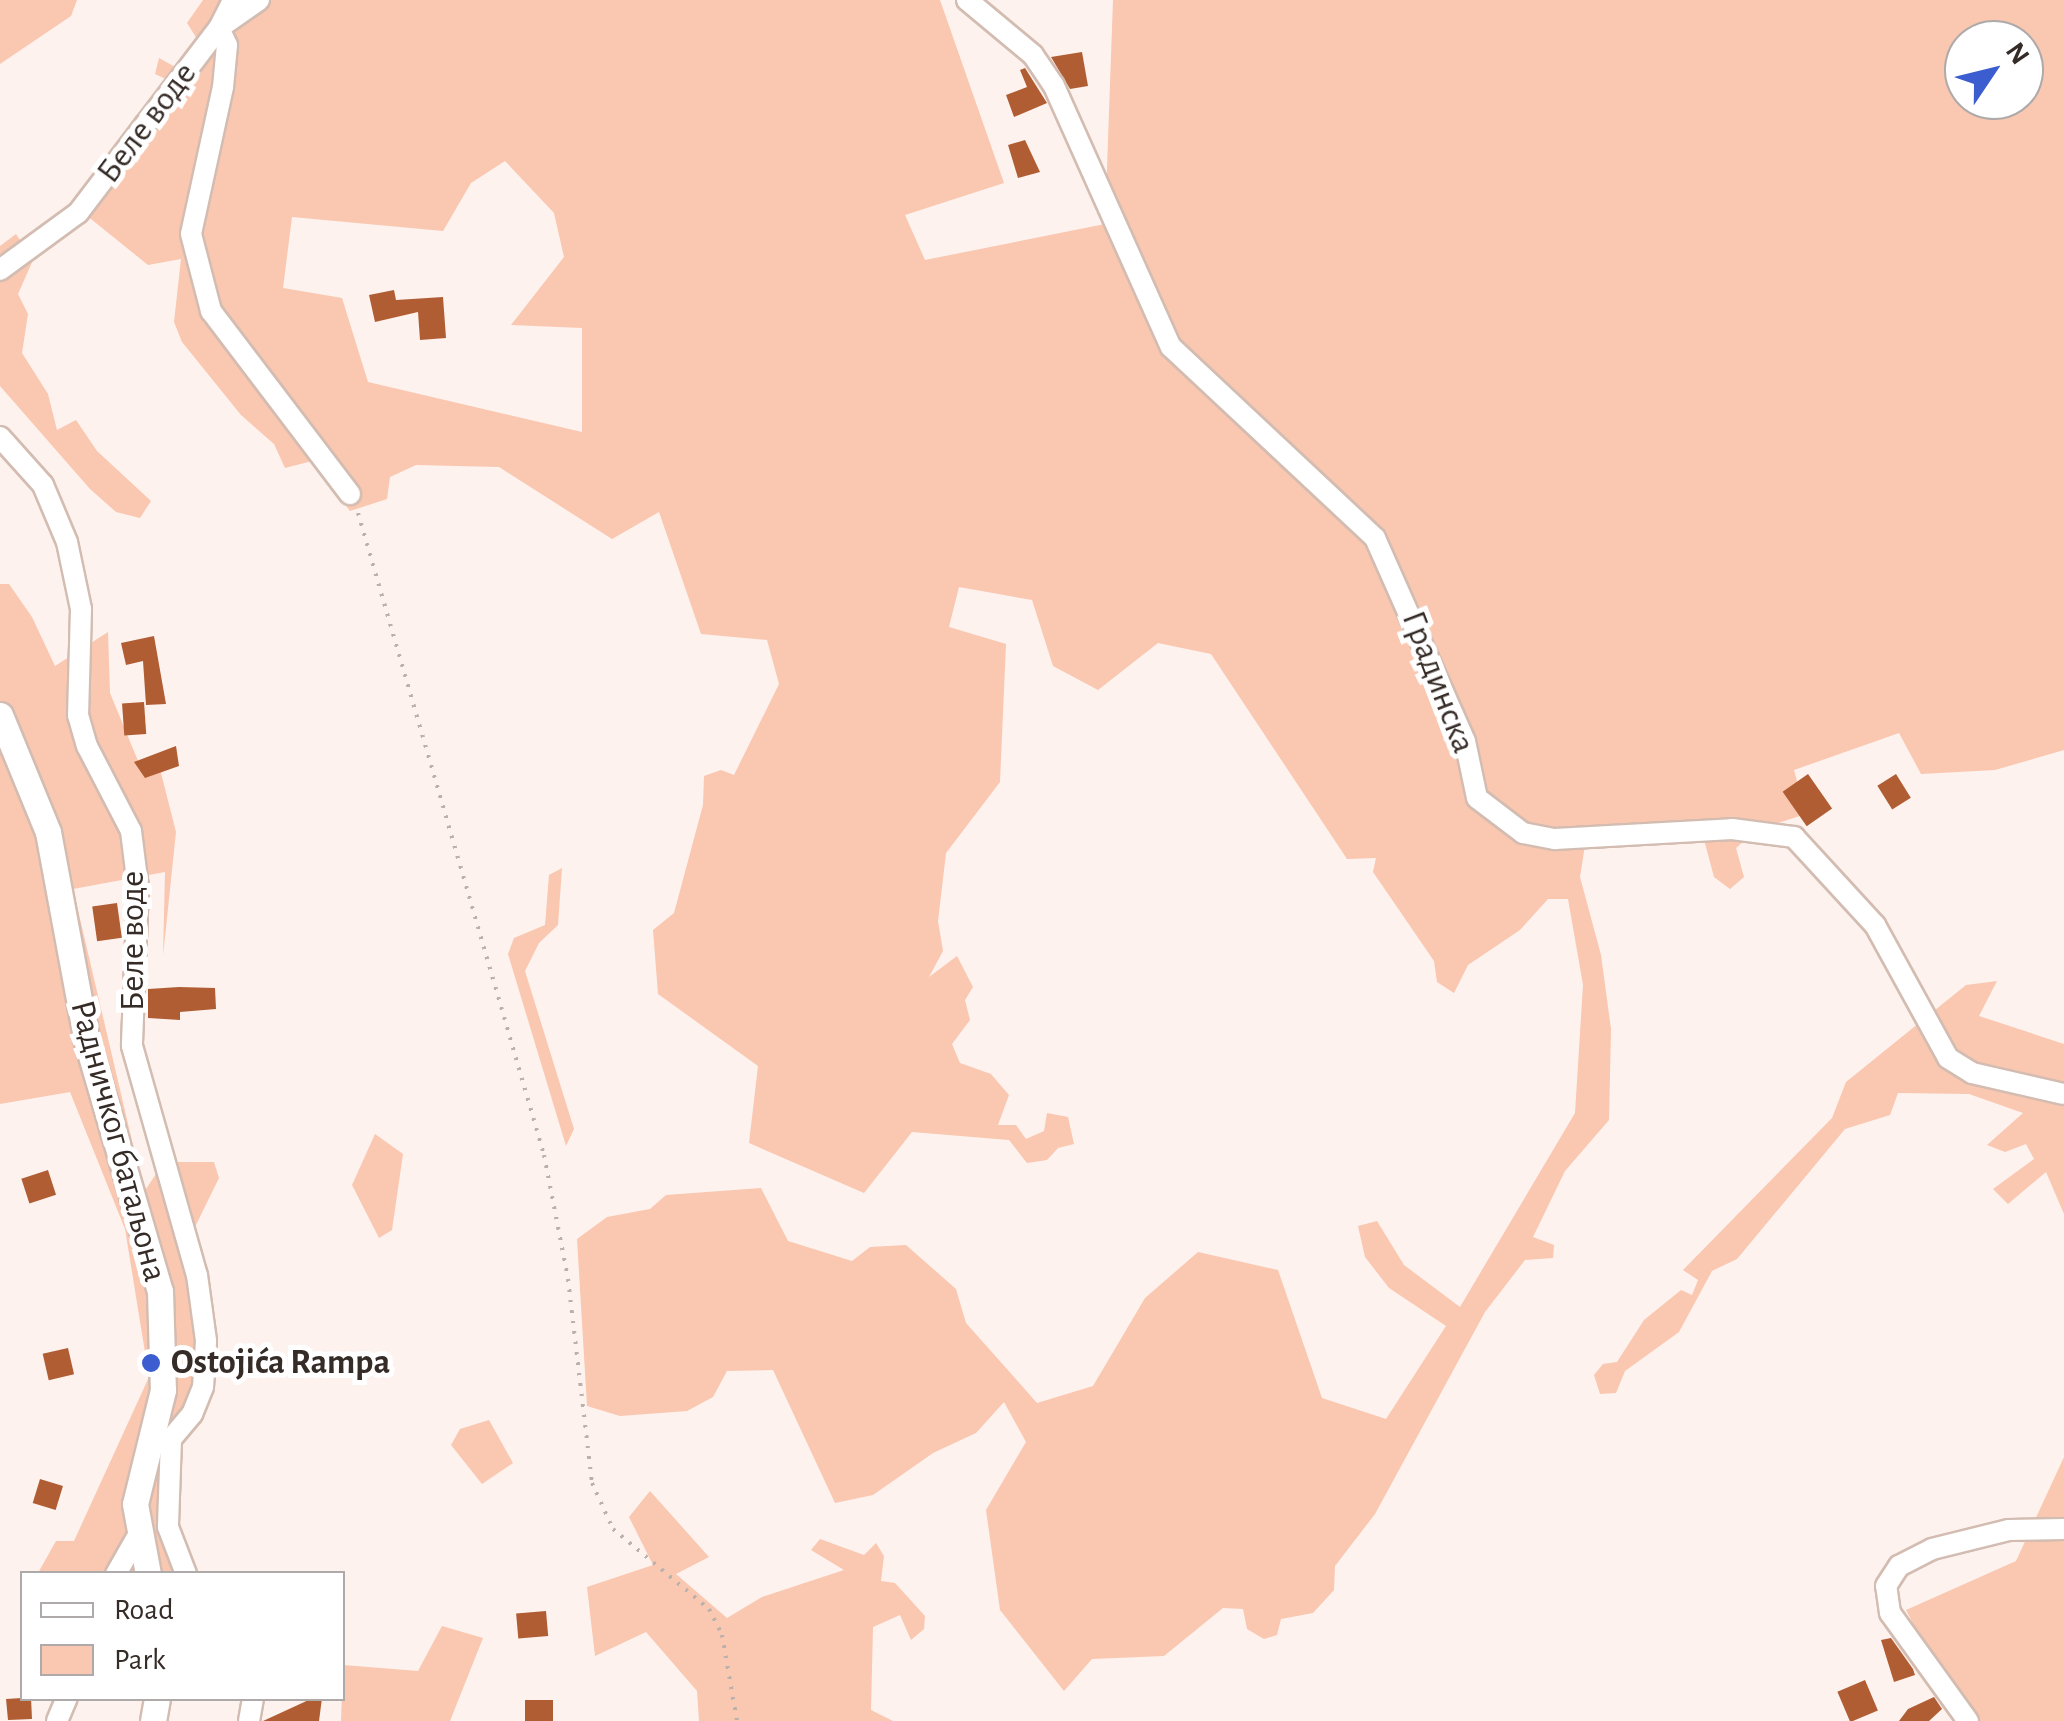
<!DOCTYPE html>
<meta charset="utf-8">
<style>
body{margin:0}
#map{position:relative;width:2064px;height:1721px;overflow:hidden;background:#fdf2ee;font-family:"Alegreya Sans",sans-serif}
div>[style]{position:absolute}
.green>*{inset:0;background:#fac7b0}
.building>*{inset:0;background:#b05d34;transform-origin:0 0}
.path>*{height:4px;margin-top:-2px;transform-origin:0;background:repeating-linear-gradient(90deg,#bab0ac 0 2.5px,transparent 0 10.5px)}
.roads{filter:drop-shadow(2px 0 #d3bcb1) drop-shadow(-2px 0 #d3bcb1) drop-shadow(0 2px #d3bcb1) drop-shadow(0 -2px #d3bcb1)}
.minor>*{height:20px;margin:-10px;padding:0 10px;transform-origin:10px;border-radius:10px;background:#fff}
.major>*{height:25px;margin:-12.5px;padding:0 12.5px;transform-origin:12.5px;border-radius:12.5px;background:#fff}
.dots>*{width:28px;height:28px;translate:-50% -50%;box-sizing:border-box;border:5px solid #fff;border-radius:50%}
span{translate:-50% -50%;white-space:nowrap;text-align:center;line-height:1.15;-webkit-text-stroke:10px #fff;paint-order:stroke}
.street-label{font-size:35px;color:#352b27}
.poi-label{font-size:35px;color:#352b27;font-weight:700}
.left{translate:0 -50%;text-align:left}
.legend{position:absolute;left:20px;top:1571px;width:325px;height:130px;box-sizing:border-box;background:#fff;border:2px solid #aeaaa9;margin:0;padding:12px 18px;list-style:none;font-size:30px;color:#352b27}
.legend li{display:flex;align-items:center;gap:20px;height:50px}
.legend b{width:50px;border:2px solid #aeaaa9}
.north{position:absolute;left:1944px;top:20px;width:100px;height:100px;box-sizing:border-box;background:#fff;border:2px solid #aeaaa9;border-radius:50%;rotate:55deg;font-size:28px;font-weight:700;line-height:40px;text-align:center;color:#352b27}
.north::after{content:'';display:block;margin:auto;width:35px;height:45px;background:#3b5dcf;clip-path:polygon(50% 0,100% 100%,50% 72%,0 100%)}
</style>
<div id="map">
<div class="green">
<div style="clip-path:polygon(0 0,77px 0,71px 16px,0 64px)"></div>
<div style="clip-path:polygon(evenodd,203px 0,940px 0,1004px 183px,905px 215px,925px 260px,1105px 224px,1113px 0,2064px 0,2064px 750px,1995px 770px,1921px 774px,1899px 733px,1794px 770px,1806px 814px,1756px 830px,1736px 848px,1744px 877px,1730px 889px,1714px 877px,1702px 832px,1585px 845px,1580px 877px,1601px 955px,1611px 1029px,1609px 1120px,1565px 1171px,1533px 1237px,1554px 1245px,1553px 1258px,1525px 1260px,1485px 1312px,1375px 1514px,1335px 1566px,1334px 1590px,1313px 1613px,1281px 1619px,1277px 1635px,1264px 1639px,1247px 1629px,1243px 1609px,1223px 1608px,1164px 1656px,1092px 1659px,1064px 1691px,1000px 1610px,986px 1510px,1026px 1442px,1004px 1402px,976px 1433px,933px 1453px,873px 1495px,835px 1503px,773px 1370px,727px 1371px,713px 1397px,687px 1411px,620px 1416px,587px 1406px,577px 1239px,607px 1217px,650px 1209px,666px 1195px,761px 1188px,788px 1241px,852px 1261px,870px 1247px,906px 1245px,956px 1289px,966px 1323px,1037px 1403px,1093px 1386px,1145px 1298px,1198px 1252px,1278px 1270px,1322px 1398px,1386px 1419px,1446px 1326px,1389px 1288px,1365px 1257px,1358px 1226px,1377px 1221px,1404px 1265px,1460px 1307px,1575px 1113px,1583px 985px,1568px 899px,1548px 899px,1520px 930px,1468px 965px,1454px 993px,1437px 982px,1434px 961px,1373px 872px,1376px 858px,1347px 859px,1211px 654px,1158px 643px,1098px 690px,1053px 666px,1032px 600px,959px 587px,949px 627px,1006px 644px,1000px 782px,946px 853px,938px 921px,943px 951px,929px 977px,957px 956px,973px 987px,965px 1000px,970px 1020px,952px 1044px,960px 1063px,991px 1074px,1009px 1095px,998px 1125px,1016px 1125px,1026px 1139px,1044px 1131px,1047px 1113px,1068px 1117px,1074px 1144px,1058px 1148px,1047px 1160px,1027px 1163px,1009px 1140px,912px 1132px,864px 1193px,749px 1143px,758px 1066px,658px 994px,653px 930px,674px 913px,703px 805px,704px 776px,721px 770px,734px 775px,779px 684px,767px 640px,701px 634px,659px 512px,612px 539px,499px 467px,416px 465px,390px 477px,387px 499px,350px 511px,312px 461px,285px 468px,274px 444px,241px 415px,182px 342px,174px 322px,181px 259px,148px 265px,86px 215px,129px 145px,126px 130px,136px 115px,149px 112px,168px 80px,155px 74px,159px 58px,177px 68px,199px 42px,187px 23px,203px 0,1964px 40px,2024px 40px,2024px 100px,1964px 100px,1964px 40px,203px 0,505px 161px,554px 213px,564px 257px,511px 325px,582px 328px,582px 432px,368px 382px,342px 298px,283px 288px,292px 217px,443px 231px,471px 183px,505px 161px)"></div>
<div style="clip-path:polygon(16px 234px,33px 260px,18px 294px,28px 314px,22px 353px,48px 394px,57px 430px,76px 420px,97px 451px,151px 501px,140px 518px,116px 512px,90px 489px,0 386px,0 246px)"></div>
<div style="clip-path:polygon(0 584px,9px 584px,32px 617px,55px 666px,108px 632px,110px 693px,143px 773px,160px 769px,176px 832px,163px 956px,165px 872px,73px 889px,144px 1192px,164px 1162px,214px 1162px,219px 1178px,193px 1231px,211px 1377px,177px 1443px,160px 1509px,181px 1573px,162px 1573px,153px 1545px,125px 1527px,136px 1573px,38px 1573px,56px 1541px,74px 1541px,149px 1377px,125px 1229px,70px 1092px,0 1104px)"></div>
<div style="clip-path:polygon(562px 868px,558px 925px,539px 943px,525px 971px,574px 1129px,566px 1146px,508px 954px,514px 938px,545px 925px,549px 875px)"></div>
<div style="clip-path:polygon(1997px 981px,1979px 1016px,2064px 1044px,2064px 1214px,2046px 1172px,2008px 1204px,1993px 1189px,2034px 1159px,2026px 1144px,2005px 1152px,1987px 1145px,2023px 1113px,1969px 1094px,1898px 1093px,1890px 1115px,1845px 1129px,1737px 1259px,1712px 1271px,1679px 1332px,1625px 1371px,1616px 1393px,1600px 1394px,1594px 1375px,1603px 1364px,1617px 1362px,1644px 1320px,1681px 1290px,1692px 1295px,1698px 1280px,1683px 1270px,1832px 1118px,1846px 1082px,1966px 985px)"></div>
<div style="clip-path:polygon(375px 1134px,403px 1154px,392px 1230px,379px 1238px,352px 1185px)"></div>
<div style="clip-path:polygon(489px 1420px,513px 1463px,482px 1484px,451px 1445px,460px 1429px)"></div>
<div style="clip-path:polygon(2064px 1457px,2064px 1721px,1964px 1721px,1906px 1610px,2016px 1561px)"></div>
<div style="clip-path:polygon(650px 1491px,709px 1557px,676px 1574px,727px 1618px,762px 1597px,844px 1570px,811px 1550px,820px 1539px,864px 1555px,876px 1543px,884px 1556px,881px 1581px,895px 1583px,925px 1616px,924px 1629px,911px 1640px,900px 1615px,873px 1627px,871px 1710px,893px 1721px,699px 1721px,697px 1691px,646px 1632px,595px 1656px,587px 1587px,653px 1565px,629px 1517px)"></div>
<div style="clip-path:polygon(442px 1626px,483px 1638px,450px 1721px,341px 1721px,343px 1665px,418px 1671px)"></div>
</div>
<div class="building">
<div style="clip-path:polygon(1082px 52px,1088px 86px,1070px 89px,1051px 57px)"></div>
<div style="clip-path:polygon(1025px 68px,1047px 103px,1014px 117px,1006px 95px,1027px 87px,1020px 70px)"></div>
<div style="clip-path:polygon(1025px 140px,1040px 172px,1018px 178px,1008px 145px)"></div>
<div style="clip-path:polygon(394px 290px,396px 300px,443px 297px,446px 338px,420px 340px,418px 312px,375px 322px,369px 295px)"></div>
<div style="clip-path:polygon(154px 636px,166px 704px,146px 705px,143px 661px,126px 665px,121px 643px)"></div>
<div style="left:144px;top:702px;width:32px;height:22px;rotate:86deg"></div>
<div style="clip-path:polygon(176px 746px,179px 766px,145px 778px,134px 762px)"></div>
<div style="left:1808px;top:774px;width:42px;height:31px;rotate:55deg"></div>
<div style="left:1896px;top:774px;width:28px;height:22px;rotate:58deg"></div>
<div style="left:117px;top:903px;width:35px;height:25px;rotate:82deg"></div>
<div style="clip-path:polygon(179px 987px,215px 988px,216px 1009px,180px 1012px,180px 1020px,148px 1018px,148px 989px)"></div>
<div style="left:48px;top:1170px;width:26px;height:28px;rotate:72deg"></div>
<div style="left:68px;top:1348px;width:27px;height:26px;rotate:77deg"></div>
<div style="left:40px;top:1479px;width:24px;height:25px;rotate:17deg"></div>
<div style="left:546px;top:1611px;width:25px;height:30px;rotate:85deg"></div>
<div style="clip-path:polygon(1891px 1638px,1913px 1669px,1915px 1675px,1894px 1682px,1881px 1640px)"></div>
<div style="left:1865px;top:1680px;width:33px;height:30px;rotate:67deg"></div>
<div style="clip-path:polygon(1934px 1697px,1942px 1709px,1929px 1721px,1899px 1721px,1908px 1709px)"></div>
<div style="clip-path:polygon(22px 1698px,31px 1698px,32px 1719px,8px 1720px,6px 1699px)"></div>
<div style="clip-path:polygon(313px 1698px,322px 1698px,319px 1721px,263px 1721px)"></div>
<div style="left:525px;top:1700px;width:28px;height:21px"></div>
</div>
<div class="path">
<div style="left:358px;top:513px;width:668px;rotate:73.84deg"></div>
<div style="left:544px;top:1155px;width:126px;rotate:79deg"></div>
<div style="left:568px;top:1279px;width:205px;rotate:83.3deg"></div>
<div style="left:592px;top:1483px;width:51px;rotate:65.5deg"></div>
<div style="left:613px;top:1529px;width:125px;rotate:39.8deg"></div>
<div style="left:709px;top:1609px;width:29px;rotate:63deg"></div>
<div style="left:722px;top:1635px;width:87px;rotate:80.1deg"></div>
</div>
<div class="roads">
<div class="minor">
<div style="left:259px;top:0;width:49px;rotate:145deg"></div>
<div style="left:219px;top:28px;width:19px;rotate:65deg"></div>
<div style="left:227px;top:45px;width:42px;rotate:95.4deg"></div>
<div style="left:223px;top:87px;width:150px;rotate:102.3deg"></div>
<div style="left:191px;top:234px;width:80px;rotate:75.4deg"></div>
<div style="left:211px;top:311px;width:230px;rotate:52.8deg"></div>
<div style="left:967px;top:0;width:86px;rotate:39.8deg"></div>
<div style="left:1033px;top:55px;width:37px;rotate:56deg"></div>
<div style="left:1054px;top:86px;width:286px;rotate:65.9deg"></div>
<div style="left:1171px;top:347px;width:279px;rotate:43.1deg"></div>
<div style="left:1375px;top:538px;width:222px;rotate:66.1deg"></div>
<div style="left:1465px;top:741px;width:58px;rotate:78.1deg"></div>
<div style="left:1477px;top:798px;width:58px;rotate:37.3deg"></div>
<div style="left:1523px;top:833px;width:33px;rotate:11deg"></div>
<div style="left:1555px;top:839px;width:177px;rotate:-3.2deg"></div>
<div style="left:1732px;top:829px;width:63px;rotate:7.4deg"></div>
<div style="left:1794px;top:837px;width:120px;rotate:47.4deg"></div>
<div style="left:1875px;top:925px;width:152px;rotate:61.2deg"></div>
<div style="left:1948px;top:1058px;width:28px;rotate:32deg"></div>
<div style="left:1972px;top:1073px;width:94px;rotate:12.9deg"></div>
<div style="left:0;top:270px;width:97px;rotate:-36.2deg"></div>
<div style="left:78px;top:213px;width:233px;rotate:-52.7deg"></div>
<div style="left:219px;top:28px;width:31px;rotate:-63deg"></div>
<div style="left:0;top:437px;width:64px;rotate:48.1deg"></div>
<div style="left:43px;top:485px;width:62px;rotate:67.2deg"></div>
<div style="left:67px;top:542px;width:68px;rotate:78.2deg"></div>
<div style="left:81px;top:609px;width:106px;rotate:91.6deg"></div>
<div style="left:78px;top:715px;width:32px;rotate:74deg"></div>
<div style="left:87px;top:746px;width:96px;rotate:62.6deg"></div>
<div style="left:131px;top:831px;width:56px;rotate:82.9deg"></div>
<div style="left:138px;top:887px;width:159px;rotate:92.2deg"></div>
<div style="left:132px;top:1046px;width:238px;rotate:74.2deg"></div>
<div style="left:197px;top:1275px;width:67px;rotate:82.2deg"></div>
<div style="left:206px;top:1341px;width:46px;rotate:93.7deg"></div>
<div style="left:203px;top:1387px;width:29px;rotate:112deg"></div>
<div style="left:192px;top:1414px;width:33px;rotate:130deg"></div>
<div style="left:171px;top:1439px;width:21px;rotate:180deg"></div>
<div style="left:171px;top:1439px;width:88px;rotate:92deg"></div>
<div style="left:168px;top:1527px;width:50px;rotate:69deg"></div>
<div style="left:116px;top:1574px;width:43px;rotate:-60.4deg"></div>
<div style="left:57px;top:1721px;width:25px;rotate:-67deg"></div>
<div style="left:249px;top:1721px;width:23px;rotate:-80deg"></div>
<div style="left:1968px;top:1721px;width:133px;rotate:-125.8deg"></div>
<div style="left:1890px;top:1613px;width:27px;rotate:-98deg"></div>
<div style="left:1886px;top:1586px;width:24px;rotate:-57deg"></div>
<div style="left:1899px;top:1566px;width:37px;rotate:-27deg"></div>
<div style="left:1932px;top:1549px;width:79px;rotate:-13.9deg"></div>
<div style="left:2009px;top:1530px;width:55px;rotate:-1deg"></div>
</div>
<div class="major">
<div style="left:0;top:715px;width:126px;rotate:67.7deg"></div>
<div style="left:48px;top:832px;width:214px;rotate:79.5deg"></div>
<div style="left:87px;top:1042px;width:259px;rotate:73.7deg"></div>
<div style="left:160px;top:1291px;width:99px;rotate:88.3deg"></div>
<div style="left:163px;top:1390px;width:117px;rotate:103.8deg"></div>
<div style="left:135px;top:1504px;width:71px;rotate:79.5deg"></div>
<div style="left:153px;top:1721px;width:23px;rotate:-80deg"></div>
</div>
</div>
<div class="dots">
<div style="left:151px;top:1363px;background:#3b5dcf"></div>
</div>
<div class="street-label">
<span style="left:147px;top:123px;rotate:-53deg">Беле воде</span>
<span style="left:1438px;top:682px;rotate:69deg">Градинска</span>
<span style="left:133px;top:941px;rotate:-90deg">Беле воде</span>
<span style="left:118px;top:1141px;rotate:75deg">Радничког батаљона</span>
</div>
<div class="poi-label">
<span class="left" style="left:171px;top:1363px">Ostojića Rampa</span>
</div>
<ul class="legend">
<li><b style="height:12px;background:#fff"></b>Road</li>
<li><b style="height:28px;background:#fac7b0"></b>Park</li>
</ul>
<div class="north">N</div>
</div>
